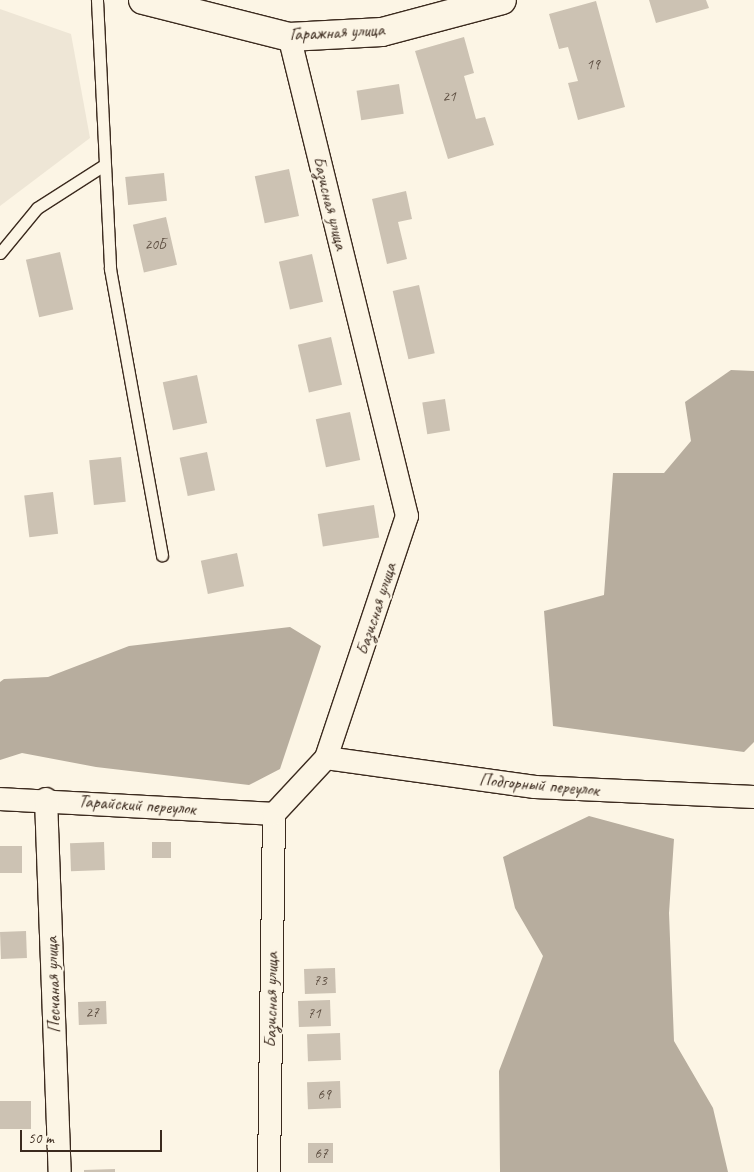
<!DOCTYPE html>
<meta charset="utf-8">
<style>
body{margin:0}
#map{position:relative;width:754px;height:1172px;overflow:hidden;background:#fcf5e5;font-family:Caveat,sans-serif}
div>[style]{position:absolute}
.built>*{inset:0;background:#eee6d6}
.water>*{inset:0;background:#b7ad9e}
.building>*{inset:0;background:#ccc2b3;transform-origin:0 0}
.roads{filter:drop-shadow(1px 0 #3b2a1e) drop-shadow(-1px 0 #3b2a1e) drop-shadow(0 1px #3b2a1e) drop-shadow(0 -1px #3b2a1e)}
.lane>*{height:11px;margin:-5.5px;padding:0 5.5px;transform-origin:5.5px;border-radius:5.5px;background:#fcf5e5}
.street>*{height:22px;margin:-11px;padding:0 11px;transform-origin:11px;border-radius:11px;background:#fcf5e5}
.secondary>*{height:28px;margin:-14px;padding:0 14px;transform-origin:14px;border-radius:14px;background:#fcf5e5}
span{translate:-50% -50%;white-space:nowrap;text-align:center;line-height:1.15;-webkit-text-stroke:4px #fcf5e5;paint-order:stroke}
.number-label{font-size:15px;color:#5f5043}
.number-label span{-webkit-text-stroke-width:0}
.street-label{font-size:18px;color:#3b2a1e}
.scale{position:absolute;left:20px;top:1130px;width:142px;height:22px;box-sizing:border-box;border:2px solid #3b2a1e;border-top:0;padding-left:6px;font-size:15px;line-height:18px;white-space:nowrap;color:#3b2a1e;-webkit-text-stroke:4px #fcf5e5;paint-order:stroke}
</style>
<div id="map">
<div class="built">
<div style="clip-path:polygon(0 9px,71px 34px,90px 138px,0 206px)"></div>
</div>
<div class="water">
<div style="clip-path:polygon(731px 370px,754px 371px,754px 742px,744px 752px,553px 726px,544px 611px,604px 595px,613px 473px,664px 473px,691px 441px,685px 402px)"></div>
<div style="clip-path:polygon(290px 627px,321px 646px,280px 769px,249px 785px,96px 767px,22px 753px,0 760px,0 682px,4px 679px,48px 677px,129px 646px)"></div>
<div style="clip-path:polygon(589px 816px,674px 839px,669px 913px,674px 1041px,713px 1108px,728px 1172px,500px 1172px,499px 1071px,543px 956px,515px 908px,503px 857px)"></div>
</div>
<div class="building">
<div style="clip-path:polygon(649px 0,706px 0,709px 8px,656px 23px)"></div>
<div style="clip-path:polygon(596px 1px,625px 107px,578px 120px,568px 83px,578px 81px,568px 47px,559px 49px,549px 14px)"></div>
<div style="clip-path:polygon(464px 37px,474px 73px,464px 76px,476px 119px,485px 117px,494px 145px,448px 159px,415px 51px)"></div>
<div style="left:399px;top:84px;width:30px;height:43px;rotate:81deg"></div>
<div style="left:289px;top:169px;width:48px;height:35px;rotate:78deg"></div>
<div style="left:164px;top:173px;width:28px;height:39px;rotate:84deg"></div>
<div style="clip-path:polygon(406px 191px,412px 219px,398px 222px,407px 259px,387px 264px,372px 199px)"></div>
<div style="left:166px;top:217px;width:49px;height:34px;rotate:77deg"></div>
<div style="left:60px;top:252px;width:59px;height:35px;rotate:77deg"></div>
<div style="left:312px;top:254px;width:49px;height:34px;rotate:77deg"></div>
<div style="left:419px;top:285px;width:70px;height:27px;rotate:77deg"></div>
<div style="left:331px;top:337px;width:49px;height:34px;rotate:77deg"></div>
<div style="left:197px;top:375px;width:49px;height:35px;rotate:78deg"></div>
<div style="left:445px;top:399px;width:32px;height:23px;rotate:81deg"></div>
<div style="left:350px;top:412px;width:49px;height:35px;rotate:78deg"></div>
<div style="left:207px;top:452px;width:39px;height:28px;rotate:78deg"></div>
<div style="left:121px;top:457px;width:45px;height:32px;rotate:84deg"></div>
<div style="left:53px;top:492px;width:42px;height:29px;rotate:83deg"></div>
<div style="left:374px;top:505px;width:33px;height:57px;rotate:81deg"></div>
<div style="left:237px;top:553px;width:34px;height:37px;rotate:78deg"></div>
<div style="left:104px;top:842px;width:28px;height:34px;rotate:88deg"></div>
<div style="left:152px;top:842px;width:19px;height:16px"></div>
<div style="left:22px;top:846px;width:27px;height:22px;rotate:90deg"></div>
<div style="left:26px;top:931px;width:27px;height:26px;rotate:88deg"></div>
<div style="left:335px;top:968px;width:25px;height:31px;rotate:88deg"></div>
<div style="left:330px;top:1000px;width:26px;height:32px;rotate:88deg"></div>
<div style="left:106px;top:1001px;width:23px;height:28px;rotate:88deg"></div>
<div style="left:340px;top:1033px;width:27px;height:33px;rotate:88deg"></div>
<div style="left:340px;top:1081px;width:27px;height:33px;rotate:88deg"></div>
<div style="left:0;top:1101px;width:31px;height:28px"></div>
<div style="left:333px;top:1143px;width:20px;height:25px;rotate:90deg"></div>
<div style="clip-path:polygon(115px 1169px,115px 1172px,84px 1172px,84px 1170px)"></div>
</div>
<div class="roads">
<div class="lane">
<div style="left:97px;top:0;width:269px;rotate:87.2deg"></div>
<div style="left:110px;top:269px;width:291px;rotate:79.7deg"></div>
<div style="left:0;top:253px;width:58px;rotate:-50.6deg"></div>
<div style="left:37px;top:208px;width:80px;rotate:-32.7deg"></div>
</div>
<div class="street">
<div style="left:326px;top:758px;width:211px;rotate:7.9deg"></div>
<div style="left:535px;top:787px;width:219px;rotate:2.6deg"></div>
<div style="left:0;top:799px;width:274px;rotate:3.1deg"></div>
<div style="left:46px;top:799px;width:373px;rotate:87.9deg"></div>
<div style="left:269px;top:1172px;width:358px;rotate:-89.2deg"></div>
<div style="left:274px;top:814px;width:76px;rotate:-47.1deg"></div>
<div style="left:326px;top:758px;width:255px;rotate:-71.5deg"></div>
<div style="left:407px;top:516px;width:493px;rotate:-103.8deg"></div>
</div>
<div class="secondary">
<div style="left:143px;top:0;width:151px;rotate:14.2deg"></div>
<div style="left:289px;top:37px;width:93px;rotate:-3.1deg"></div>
<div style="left:382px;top:32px;width:124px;rotate:-14.9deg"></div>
</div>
</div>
<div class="number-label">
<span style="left:593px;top:65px">19</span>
<span style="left:449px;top:97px">21</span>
<span style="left:155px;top:245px">20Б</span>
<span style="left:320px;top:981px">73</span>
<span style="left:92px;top:1013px">27</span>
<span style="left:314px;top:1014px">71</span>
<span style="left:324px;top:1095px">69</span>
<span style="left:321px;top:1154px">67</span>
</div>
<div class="street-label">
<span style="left:337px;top:32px;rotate:-3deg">Гаражная улица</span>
<span style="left:330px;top:203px;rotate:76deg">Базисная улица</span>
<span style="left:376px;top:609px;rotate:-72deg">Базисная улица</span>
<span style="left:539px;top:785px;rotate:5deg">Подгорный переулок</span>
<span style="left:137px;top:805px;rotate:4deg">Тарайский переулок</span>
<span style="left:53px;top:985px;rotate:-92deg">Песчаная улица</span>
<span style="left:271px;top:1000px;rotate:-89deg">Базисная улица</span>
</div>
<div class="scale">50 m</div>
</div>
